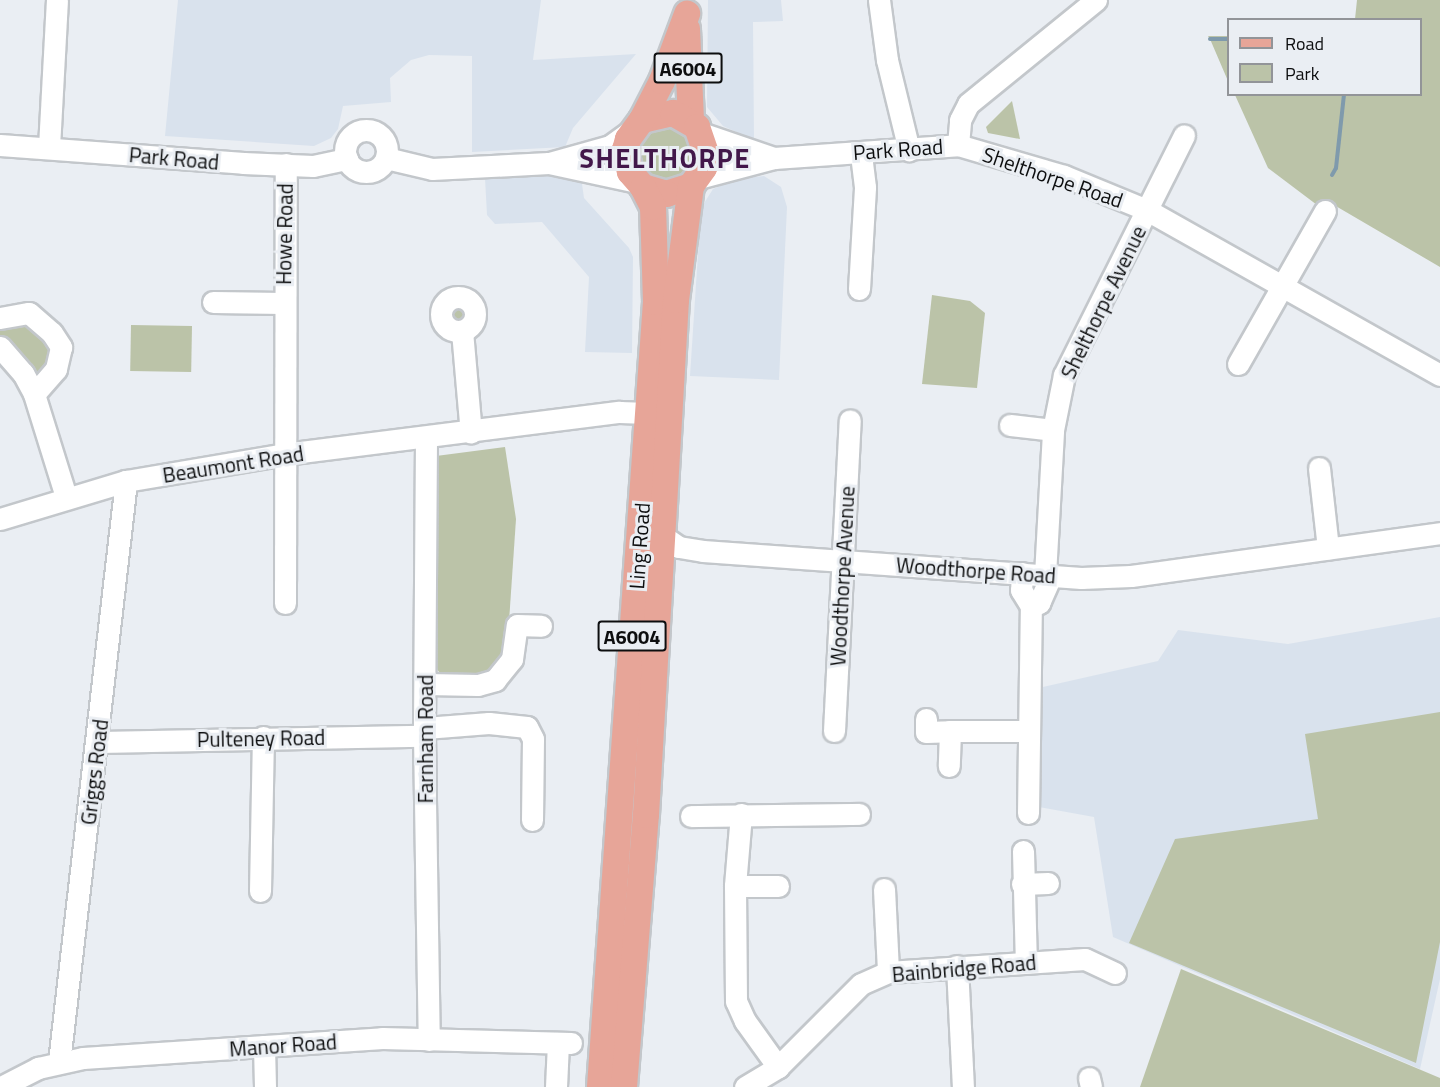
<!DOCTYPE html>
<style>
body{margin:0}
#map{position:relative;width:1440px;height:1087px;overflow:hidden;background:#eaeef3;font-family:"Titillium Web",sans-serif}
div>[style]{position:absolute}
.built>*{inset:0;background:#d9e2ed}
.green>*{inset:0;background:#bbc3a8;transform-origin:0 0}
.round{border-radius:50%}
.stream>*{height:4px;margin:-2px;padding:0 2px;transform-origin:2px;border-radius:2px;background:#7f9aac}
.roads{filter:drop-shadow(2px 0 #c3c7cb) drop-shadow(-2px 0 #c3c7cb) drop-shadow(0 2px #c3c7cb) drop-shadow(0 -2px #c3c7cb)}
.minor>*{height:21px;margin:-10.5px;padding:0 10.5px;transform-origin:10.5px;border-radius:10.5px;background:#fff}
.minor>.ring{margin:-10.5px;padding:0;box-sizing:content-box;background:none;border:21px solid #fff;border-radius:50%}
.major>*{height:26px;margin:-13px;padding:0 13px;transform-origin:13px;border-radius:13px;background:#e7a598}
span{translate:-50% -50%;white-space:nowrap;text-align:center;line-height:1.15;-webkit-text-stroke:6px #eaeef3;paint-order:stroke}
.shield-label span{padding:2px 4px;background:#eaeef3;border:2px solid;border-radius:4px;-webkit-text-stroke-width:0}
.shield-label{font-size:20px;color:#0d0e0f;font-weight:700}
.street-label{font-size:21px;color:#0d0e0f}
.district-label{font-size:27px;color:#42174a;font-weight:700;letter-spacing:1.5px}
.legend{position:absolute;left:1227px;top:18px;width:195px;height:78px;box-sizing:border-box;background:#eaeef3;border:2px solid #929498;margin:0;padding:8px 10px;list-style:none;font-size:18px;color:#0d0e0f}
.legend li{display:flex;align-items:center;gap:12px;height:30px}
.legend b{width:30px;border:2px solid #929498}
</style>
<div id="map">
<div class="built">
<div style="clip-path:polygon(178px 0,541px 0,533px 60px,636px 54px,573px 128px,565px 147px,472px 152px,472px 56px,429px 55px,411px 60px,390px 78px,391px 102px,343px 106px,338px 129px,331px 138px,314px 146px,165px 136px)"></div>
<div style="clip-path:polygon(708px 0,781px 0,783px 21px,753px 22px,754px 140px,723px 126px,707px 107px)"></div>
<div style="clip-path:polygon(554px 175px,581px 177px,584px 198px,629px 248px,633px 257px,632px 353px,585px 352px,589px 277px,542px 222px,495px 224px,487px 215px,485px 178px)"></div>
<div style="clip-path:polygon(764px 176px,781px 187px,787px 207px,779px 380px,690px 376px,701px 208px,713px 189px,736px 179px)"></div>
<div style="clip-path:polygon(1440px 617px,1440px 979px,1420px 1069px,1113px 937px,1094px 817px,1039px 807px,1034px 689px,1158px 661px,1178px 630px,1288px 644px)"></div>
</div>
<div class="green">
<div style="clip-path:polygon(1357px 0,1440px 0,1440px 267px,1334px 205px,1325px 211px,1268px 168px,1235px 95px,1420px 94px,1420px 20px,1355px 19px)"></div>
<div style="clip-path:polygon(1208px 36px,1228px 36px,1228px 81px,1210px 39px)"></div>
<div style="clip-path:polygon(1012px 101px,1020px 139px,988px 133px,986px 127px)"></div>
<div class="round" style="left:638px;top:125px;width:58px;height:58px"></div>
<div style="clip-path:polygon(932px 295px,970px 301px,985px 313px,977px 388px,922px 384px)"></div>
<div class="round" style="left:441px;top:297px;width:34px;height:34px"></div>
<div style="clip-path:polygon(19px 312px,52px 333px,45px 385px,19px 350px,0 341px,0 318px)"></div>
<div style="left:131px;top:325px;width:61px;height:46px;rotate:1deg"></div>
<div style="clip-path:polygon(505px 447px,516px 519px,507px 651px,488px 676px,441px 675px,437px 669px,436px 456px)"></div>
<div style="clip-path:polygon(1440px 712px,1440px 942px,1416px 1063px,1129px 943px,1175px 839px,1318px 819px,1305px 734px)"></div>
<div style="clip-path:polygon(1181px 969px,1440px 1078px,1440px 1087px,1140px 1087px)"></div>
</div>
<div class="stream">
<div style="left:1210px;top:39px;width:18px"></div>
<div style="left:1332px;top:175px;width:8px;rotate:-60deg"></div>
<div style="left:1336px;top:168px;width:74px;rotate:-83.8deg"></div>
</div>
<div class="roads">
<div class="minor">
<div style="left:879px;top:0;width:61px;rotate:82.4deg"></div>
<div style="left:887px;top:60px;width:93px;rotate:76.3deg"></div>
<div class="ring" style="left:345px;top:130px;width:21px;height:21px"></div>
<div style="left:701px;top:133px;width:77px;rotate:18.9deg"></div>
<div style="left:0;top:145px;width:244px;rotate:4.2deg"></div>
<div style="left:243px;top:163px;width:70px;rotate:2.5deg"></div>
<div style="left:313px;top:166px;width:35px;rotate:-12deg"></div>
<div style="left:958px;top:145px;width:25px;rotate:-85deg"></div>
<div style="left:960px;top:120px;width:18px;rotate:-63deg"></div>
<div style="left:968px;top:104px;width:165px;rotate:-39.1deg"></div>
<div style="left:49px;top:147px;width:147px;rotate:-86.9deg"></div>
<div style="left:386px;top:158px;width:47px;rotate:13.4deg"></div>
<div style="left:432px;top:169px;width:117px;rotate:-2.9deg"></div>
<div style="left:549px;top:163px;width:63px;rotate:-15.6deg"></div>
<div style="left:610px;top:146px;width:29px;rotate:-36deg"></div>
<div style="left:549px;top:163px;width:90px;rotate:12.2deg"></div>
<div style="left:698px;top:178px;width:79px;rotate:-14.7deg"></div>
<div style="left:774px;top:158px;width:184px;rotate:-4deg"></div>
<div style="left:958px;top:145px;width:110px;rotate:16.3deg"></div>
<div style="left:1064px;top:176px;width:90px;rotate:22.3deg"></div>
<div style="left:1147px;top:210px;width:336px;rotate:29.4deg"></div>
<div style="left:859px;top:289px;width:102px;rotate:-86.6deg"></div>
<div style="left:865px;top:187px;width:35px;rotate:-97deg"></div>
<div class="ring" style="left:441px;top:297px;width:13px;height:13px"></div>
<div style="left:213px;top:302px;width:70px;rotate:0.8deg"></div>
<div style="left:0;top:318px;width:29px;rotate:-10deg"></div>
<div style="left:29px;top:313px;width:30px;rotate:41deg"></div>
<div style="left:52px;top:333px;width:17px;rotate:57deg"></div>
<div style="left:61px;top:347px;width:23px;rotate:103deg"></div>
<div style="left:56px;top:369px;width:33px;rotate:131deg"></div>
<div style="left:462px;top:331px;width:102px;rotate:85deg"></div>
<div style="left:0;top:347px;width:35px;rotate:49deg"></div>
<div style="left:23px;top:373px;width:24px;rotate:62deg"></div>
<div style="left:34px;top:394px;width:108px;rotate:72.7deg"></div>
<div style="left:1238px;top:364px;width:176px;rotate:-60.4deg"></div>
<div style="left:1010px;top:425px;width:43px;rotate:6.6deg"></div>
<div style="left:426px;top:439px;width:297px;rotate:90.4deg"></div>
<div style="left:424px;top:736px;width:304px;rotate:89.1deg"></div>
<div style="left:1319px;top:468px;width:81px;rotate:83.6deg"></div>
<div style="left:0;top:519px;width:132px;rotate:-16.8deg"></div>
<div style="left:126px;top:481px;width:161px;rotate:-9.6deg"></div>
<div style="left:285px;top:454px;width:337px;rotate:-7.2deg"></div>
<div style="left:619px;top:412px;width:29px;rotate:2deg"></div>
<div style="left:663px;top:536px;width:19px;rotate:35deg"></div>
<div style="left:679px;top:547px;width:24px;rotate:9deg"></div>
<div style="left:703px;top:551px;width:379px;rotate:4.1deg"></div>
<div style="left:1081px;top:578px;width:50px;rotate:-2.3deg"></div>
<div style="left:1131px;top:576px;width:312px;rotate:-7.9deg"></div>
<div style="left:1022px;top:573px;width:17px;rotate:93deg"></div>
<div style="left:1021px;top:590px;width:19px;rotate:58deg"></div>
<div style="left:1031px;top:606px;width:9px;rotate:-21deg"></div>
<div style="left:1039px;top:603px;width:30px;rotate:-66deg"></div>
<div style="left:1045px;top:575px;width:145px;rotate:-86.8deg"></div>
<div style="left:1053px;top:430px;width:56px;rotate:-78.7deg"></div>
<div style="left:1064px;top:375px;width:268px;rotate:-63.4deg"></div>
<div style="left:285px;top:603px;width:439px;rotate:-89.9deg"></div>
<div style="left:426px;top:684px;width:52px;rotate:1.1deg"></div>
<div style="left:478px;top:685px;width:18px;rotate:-16deg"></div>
<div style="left:495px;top:680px;width:27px;rotate:-51deg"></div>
<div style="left:512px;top:659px;width:34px;rotate:-82deg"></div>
<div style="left:517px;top:625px;width:24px;rotate:2deg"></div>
<div style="left:926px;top:719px;width:13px;rotate:90deg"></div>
<div style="left:926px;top:732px;width:24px;rotate:-2deg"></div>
<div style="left:950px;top:731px;width:35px;rotate:92deg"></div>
<div style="left:425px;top:728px;width:64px;rotate:-4.5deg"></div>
<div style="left:489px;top:723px;width:38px;rotate:6deg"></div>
<div style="left:527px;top:727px;width:13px;rotate:63deg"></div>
<div style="left:533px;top:739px;width:81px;rotate:90.7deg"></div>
<div style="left:834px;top:731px;width:311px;rotate:-87.1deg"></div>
<div style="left:950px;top:731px;width:78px"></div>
<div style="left:97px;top:742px;width:327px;rotate:-1.1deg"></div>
<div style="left:1028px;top:813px;width:207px;rotate:-89.2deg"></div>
<div style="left:741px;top:814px;width:72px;rotate:94.8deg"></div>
<div style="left:735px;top:886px;width:115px;rotate:89.5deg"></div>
<div style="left:736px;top:1001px;width:22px;rotate:66deg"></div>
<div style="left:745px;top:1021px;width:57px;rotate:54.3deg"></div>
<div style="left:691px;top:816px;width:168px;rotate:-0.7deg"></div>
<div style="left:1023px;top:851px;width:111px;rotate:88.5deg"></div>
<div style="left:1022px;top:884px;width:26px;rotate:-2deg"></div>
<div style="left:735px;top:886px;width:43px"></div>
<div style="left:884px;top:889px;width:83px;rotate:87.2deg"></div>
<div style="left:260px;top:891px;width:154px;rotate:-88.9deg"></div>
<div style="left:957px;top:966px;width:121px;rotate:87.2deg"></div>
<div style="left:264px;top:1046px;width:41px;rotate:88.6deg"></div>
<div style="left:59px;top:1062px;width:585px;rotate:-83.42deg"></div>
<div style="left:1089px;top:1078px;width:9px;rotate:77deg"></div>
<div style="left:1px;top:1087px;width:42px;rotate:-27.2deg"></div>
<div style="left:38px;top:1068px;width:46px;rotate:-12.5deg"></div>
<div style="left:83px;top:1058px;width:300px;rotate:-3.8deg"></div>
<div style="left:382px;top:1038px;width:189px;rotate:1.5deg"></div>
<div style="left:556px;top:1087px;width:44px;rotate:-87.4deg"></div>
<div style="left:745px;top:1087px;width:39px;rotate:-31deg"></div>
<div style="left:778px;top:1067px;width:117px;rotate:-45deg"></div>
<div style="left:861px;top:984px;width:30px;rotate:-24deg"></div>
<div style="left:888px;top:972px;width:197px;rotate:-3.8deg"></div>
<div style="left:1085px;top:959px;width:33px;rotate:25deg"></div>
</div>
<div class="major">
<div style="left:687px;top:29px;width:92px;rotate:87.5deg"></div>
<div style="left:642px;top:120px;width:32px;rotate:-13deg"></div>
<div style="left:673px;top:113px;width:28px;rotate:30deg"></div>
<div style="left:697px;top:127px;width:31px;rotate:71deg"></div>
<div style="left:707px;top:156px;width:12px;rotate:104deg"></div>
<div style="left:704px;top:168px;width:22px;rotate:126deg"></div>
<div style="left:691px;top:186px;width:25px;rotate:162deg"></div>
<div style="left:667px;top:194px;width:25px;rotate:-164deg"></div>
<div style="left:643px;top:187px;width:20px;rotate:-131deg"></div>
<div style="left:630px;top:172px;width:23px;rotate:-103deg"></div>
<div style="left:625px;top:150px;width:11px;rotate:-75deg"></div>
<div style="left:628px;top:139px;width:24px;rotate:-54deg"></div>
<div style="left:642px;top:120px;width:44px;rotate:-62.9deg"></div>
<div style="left:662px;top:81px;width:72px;rotate:-69.5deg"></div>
<div style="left:600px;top:1087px;width:787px;rotate:-85.92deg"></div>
<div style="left:656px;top:302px;width:95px;rotate:-91.8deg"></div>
<div style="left:653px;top:207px;width:22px;rotate:-117deg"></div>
<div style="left:624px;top:1087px;width:273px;rotate:-85.4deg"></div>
<div style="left:646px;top:815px;width:516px;rotate:-86.67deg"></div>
<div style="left:676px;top:300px;width:115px;rotate:-82.5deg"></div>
</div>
</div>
<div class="shield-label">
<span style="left:688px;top:68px">A6004</span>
<span style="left:632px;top:636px">A6004</span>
</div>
<div class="street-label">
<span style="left:898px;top:149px;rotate:-4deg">Park Road</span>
<span style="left:174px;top:158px;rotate:5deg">Park Road</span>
<span style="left:1053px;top:177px;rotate:19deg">Shelthorpe Road</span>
<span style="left:284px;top:234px;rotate:-89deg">Howe Road</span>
<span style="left:1103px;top:302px;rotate:-64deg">Shelthorpe Avenue</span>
<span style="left:233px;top:464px;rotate:-9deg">Beaumont Road</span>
<span style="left:639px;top:546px;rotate:-86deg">Ling Road</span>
<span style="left:976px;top:570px;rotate:4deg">Woodthorpe Road</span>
<span style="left:842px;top:576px;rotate:-87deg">Woodthorpe Avenue</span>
<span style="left:261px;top:738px;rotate:-1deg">Pulteney Road</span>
<span style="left:425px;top:739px;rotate:-90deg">Farnham Road</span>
<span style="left:94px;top:772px;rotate:-83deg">Griggs Road</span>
<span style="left:964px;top:968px;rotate:-5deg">Bainbridge Road</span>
<span style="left:283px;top:1045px;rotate:-4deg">Manor Road</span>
</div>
<div class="district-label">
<span style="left:665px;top:158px">SHELTHORPE</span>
</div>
<ul class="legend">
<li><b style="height:8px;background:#e7a598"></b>Road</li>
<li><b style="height:16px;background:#bbc3a8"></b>Park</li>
</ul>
</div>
